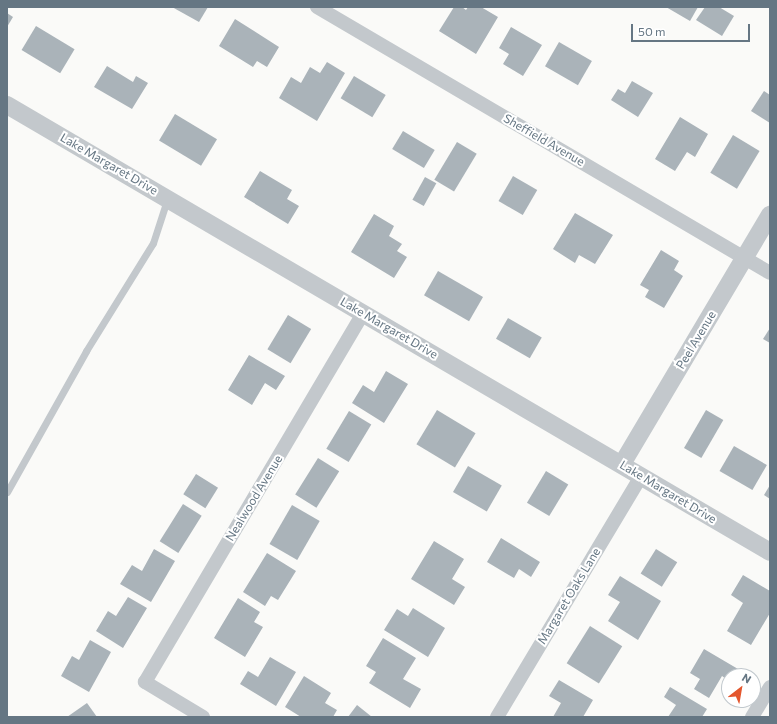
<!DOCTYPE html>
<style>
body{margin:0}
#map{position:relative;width:777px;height:724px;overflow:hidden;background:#fafaf8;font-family:Commissioner,sans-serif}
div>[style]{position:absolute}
.building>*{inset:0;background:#aab3b9;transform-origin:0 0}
.service>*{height:7px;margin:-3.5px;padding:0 3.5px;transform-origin:3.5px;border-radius:3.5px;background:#c3c8cc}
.minor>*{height:14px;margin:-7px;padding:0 7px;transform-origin:7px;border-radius:7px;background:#c3c8cc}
.tertiary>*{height:18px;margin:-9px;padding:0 9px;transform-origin:9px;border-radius:9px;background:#c3c8cc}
span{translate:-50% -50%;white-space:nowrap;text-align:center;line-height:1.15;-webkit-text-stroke:4px #fff;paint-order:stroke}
.street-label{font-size:12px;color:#657683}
.frame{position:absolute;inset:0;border:8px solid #657683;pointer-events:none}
.north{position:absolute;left:721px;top:668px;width:40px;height:40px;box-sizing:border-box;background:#fff;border:1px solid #c1c8cd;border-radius:50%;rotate:31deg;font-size:11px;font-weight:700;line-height:16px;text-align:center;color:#657683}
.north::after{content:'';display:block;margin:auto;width:14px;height:18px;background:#e4572e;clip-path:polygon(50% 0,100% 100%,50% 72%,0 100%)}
.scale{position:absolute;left:631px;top:24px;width:119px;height:18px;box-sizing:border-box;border:2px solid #657683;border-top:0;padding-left:5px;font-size:12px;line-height:14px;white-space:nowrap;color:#657683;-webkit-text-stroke:3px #fff;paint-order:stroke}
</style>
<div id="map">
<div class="building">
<div style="clip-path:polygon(172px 7px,208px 7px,199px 22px)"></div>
<div style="clip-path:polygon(454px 7px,462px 7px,466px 10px,468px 7px,481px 7px,498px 17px,476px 54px,439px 31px)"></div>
<div style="clip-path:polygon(666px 7px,698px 7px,690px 21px)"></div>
<div style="clip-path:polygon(705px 7px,719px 7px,734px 16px,722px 36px,696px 20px)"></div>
<div style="clip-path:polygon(7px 13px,13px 17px,7px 27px)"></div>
<div style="clip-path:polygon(235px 19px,279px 47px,267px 67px,257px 61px,253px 67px,219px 46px)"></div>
<div style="left:36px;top:26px;width:45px;height:28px;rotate:31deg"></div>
<div style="clip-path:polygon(511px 27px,542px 45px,523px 76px,503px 64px,509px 54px,499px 48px)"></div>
<div style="left:559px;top:42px;width:38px;height:28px;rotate:30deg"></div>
<div style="clip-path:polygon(327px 62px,345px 73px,317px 121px,279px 98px,291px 77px,301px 83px,310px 67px,320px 73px)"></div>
<div style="clip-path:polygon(107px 66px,133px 82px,136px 76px,148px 83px,132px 109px,94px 87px)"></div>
<div style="left:354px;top:76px;width:37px;height:26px;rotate:31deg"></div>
<div style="clip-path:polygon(632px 81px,653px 93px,638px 117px,611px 100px,618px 89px,625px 93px)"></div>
<div style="clip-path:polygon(764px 91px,770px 95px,770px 123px,751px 111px)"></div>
<div style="left:175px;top:114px;width:49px;height:31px;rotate:31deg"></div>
<div style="clip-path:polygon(680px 117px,708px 134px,695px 157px,687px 152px,675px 171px,655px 159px)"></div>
<div style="left:403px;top:131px;width:37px;height:21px;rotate:31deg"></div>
<div style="left:733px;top:135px;width:31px;height:44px;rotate:31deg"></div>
<div style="left:457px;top:142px;width:23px;height:44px;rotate:31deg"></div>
<div style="clip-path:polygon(260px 171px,292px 190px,287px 199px,299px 206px,288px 224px,244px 197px)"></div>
<div style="left:513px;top:176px;width:28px;height:29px;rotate:30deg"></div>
<div style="left:425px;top:177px;width:13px;height:26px;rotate:29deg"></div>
<div style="clip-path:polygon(575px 213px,613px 235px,595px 264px,579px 255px,575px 263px,553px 249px)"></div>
<div style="clip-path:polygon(374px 214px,394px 226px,389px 236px,402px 244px,397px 251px,407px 257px,394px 278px,351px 252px)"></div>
<div style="clip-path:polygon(661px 250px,679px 261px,674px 270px,683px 276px,664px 308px,645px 297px,649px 290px,640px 285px)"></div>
<div style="left:438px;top:271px;width:52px;height:28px;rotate:30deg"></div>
<div style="left:288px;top:315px;width:27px;height:40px;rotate:31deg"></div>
<div style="left:508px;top:318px;width:39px;height:24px;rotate:30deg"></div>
<div style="clip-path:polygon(770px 328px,770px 343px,763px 339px)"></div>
<div style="clip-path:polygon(249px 355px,285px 376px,276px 390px,265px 383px,252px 405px,228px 390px)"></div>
<div style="clip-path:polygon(386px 371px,408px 384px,384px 423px,352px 403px,363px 385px,374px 392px)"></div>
<div style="left:437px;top:410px;width:45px;height:40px;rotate:31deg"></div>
<div style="left:706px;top:410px;width:20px;height:44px;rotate:30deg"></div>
<div style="left:349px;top:411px;width:26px;height:44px;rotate:31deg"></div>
<div style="left:734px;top:446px;width:38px;height:29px;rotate:30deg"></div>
<div style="left:318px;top:458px;width:25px;height:43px;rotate:32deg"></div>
<div style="left:468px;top:466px;width:39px;height:30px;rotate:30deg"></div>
<div style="left:546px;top:471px;width:26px;height:37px;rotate:31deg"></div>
<div style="left:196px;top:474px;width:26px;height:24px;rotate:32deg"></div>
<div style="clip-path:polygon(770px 485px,770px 499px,764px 495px)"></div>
<div style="left:183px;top:504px;width:22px;height:44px;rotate:32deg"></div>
<div style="left:292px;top:505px;width:32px;height:45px;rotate:30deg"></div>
<div style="clip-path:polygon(501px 538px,540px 562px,531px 577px,519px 569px,514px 578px,487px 562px)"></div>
<div style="clip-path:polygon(434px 541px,464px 559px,452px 579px,465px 587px,454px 605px,411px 579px)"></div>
<div style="clip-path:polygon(154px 549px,175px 561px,151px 602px,120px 584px,132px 565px,142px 571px)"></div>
<div style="left:656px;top:549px;width:25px;height:29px;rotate:32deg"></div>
<div style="clip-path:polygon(267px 553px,296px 571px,278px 600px,271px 596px,265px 606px,243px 592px)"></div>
<div style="clip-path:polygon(743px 575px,770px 591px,770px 613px,751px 645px,727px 631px,743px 603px,731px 595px)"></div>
<div style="clip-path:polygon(620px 576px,661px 601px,638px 640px,608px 621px,620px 602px,608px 595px)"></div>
<div style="clip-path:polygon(128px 597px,147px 608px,123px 648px,96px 631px,108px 611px,116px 616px)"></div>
<div style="clip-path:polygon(238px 598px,260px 612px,254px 622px,263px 627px,245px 657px,214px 638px)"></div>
<div style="clip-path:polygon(413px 608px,445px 628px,428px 657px,384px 630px,397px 609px,408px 616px)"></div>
<div style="left:590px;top:626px;width:38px;height:44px;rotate:32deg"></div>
<div style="clip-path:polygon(383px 638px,416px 658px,403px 679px,421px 689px,410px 708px,369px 683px,376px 672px,366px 666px)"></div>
<div style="clip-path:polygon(90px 640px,111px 652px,89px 692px,61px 676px,72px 656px,79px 660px)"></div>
<div style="clip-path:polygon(704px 649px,738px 669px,734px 676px,729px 676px,729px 681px,722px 676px,709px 698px,694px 689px,700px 679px,690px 673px)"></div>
<div style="clip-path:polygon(270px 657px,296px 672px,276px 706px,240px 684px,248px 671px,258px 677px)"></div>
<div style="clip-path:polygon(304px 676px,331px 693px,325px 703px,337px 710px,333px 717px,301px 717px,285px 707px)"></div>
<div style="clip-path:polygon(559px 680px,593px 700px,583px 717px,553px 717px,561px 703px,549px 696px)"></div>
<div style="clip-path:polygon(670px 687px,707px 709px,702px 717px,668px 717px,676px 705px,664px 697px)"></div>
<div style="clip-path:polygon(87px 703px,97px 717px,67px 717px)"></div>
<div style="clip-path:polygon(357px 705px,372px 717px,348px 717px)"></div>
</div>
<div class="service">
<div style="left:7px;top:492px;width:162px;rotate:-60.7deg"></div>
<div style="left:86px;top:351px;width:127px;rotate:-58.2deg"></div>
<div style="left:153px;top:243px;width:45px;rotate:-72deg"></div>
</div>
<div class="minor">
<div style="left:317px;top:7px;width:525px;rotate:30.42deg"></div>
<div style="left:203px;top:717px;width:68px;rotate:-148.9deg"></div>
<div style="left:145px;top:682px;width:429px;rotate:-59.4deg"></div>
<div style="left:497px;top:717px;width:281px;rotate:-59.1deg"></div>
<div style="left:752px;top:717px;width:35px;rotate:-59deg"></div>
</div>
<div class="tertiary">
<div style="left:7px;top:105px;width:884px;rotate:30.36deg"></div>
<div style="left:622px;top:464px;width:290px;rotate:-59.3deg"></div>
</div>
<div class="street-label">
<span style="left:544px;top:140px;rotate:30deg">Sheffield Avenue</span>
<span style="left:109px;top:164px;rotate:30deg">Lake Margaret Drive</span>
<span style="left:389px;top:328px;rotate:30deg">Lake Margaret Drive</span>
<span style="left:696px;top:340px;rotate:-59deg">Peel Avenue</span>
<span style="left:668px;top:492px;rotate:31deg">Lake Margaret Drive</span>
<span style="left:254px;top:498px;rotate:-59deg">Nealwood Avenue</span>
<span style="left:569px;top:596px;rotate:-59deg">Margaret Oaks Lane</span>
</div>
<div class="frame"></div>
<div class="north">N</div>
<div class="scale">50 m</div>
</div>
